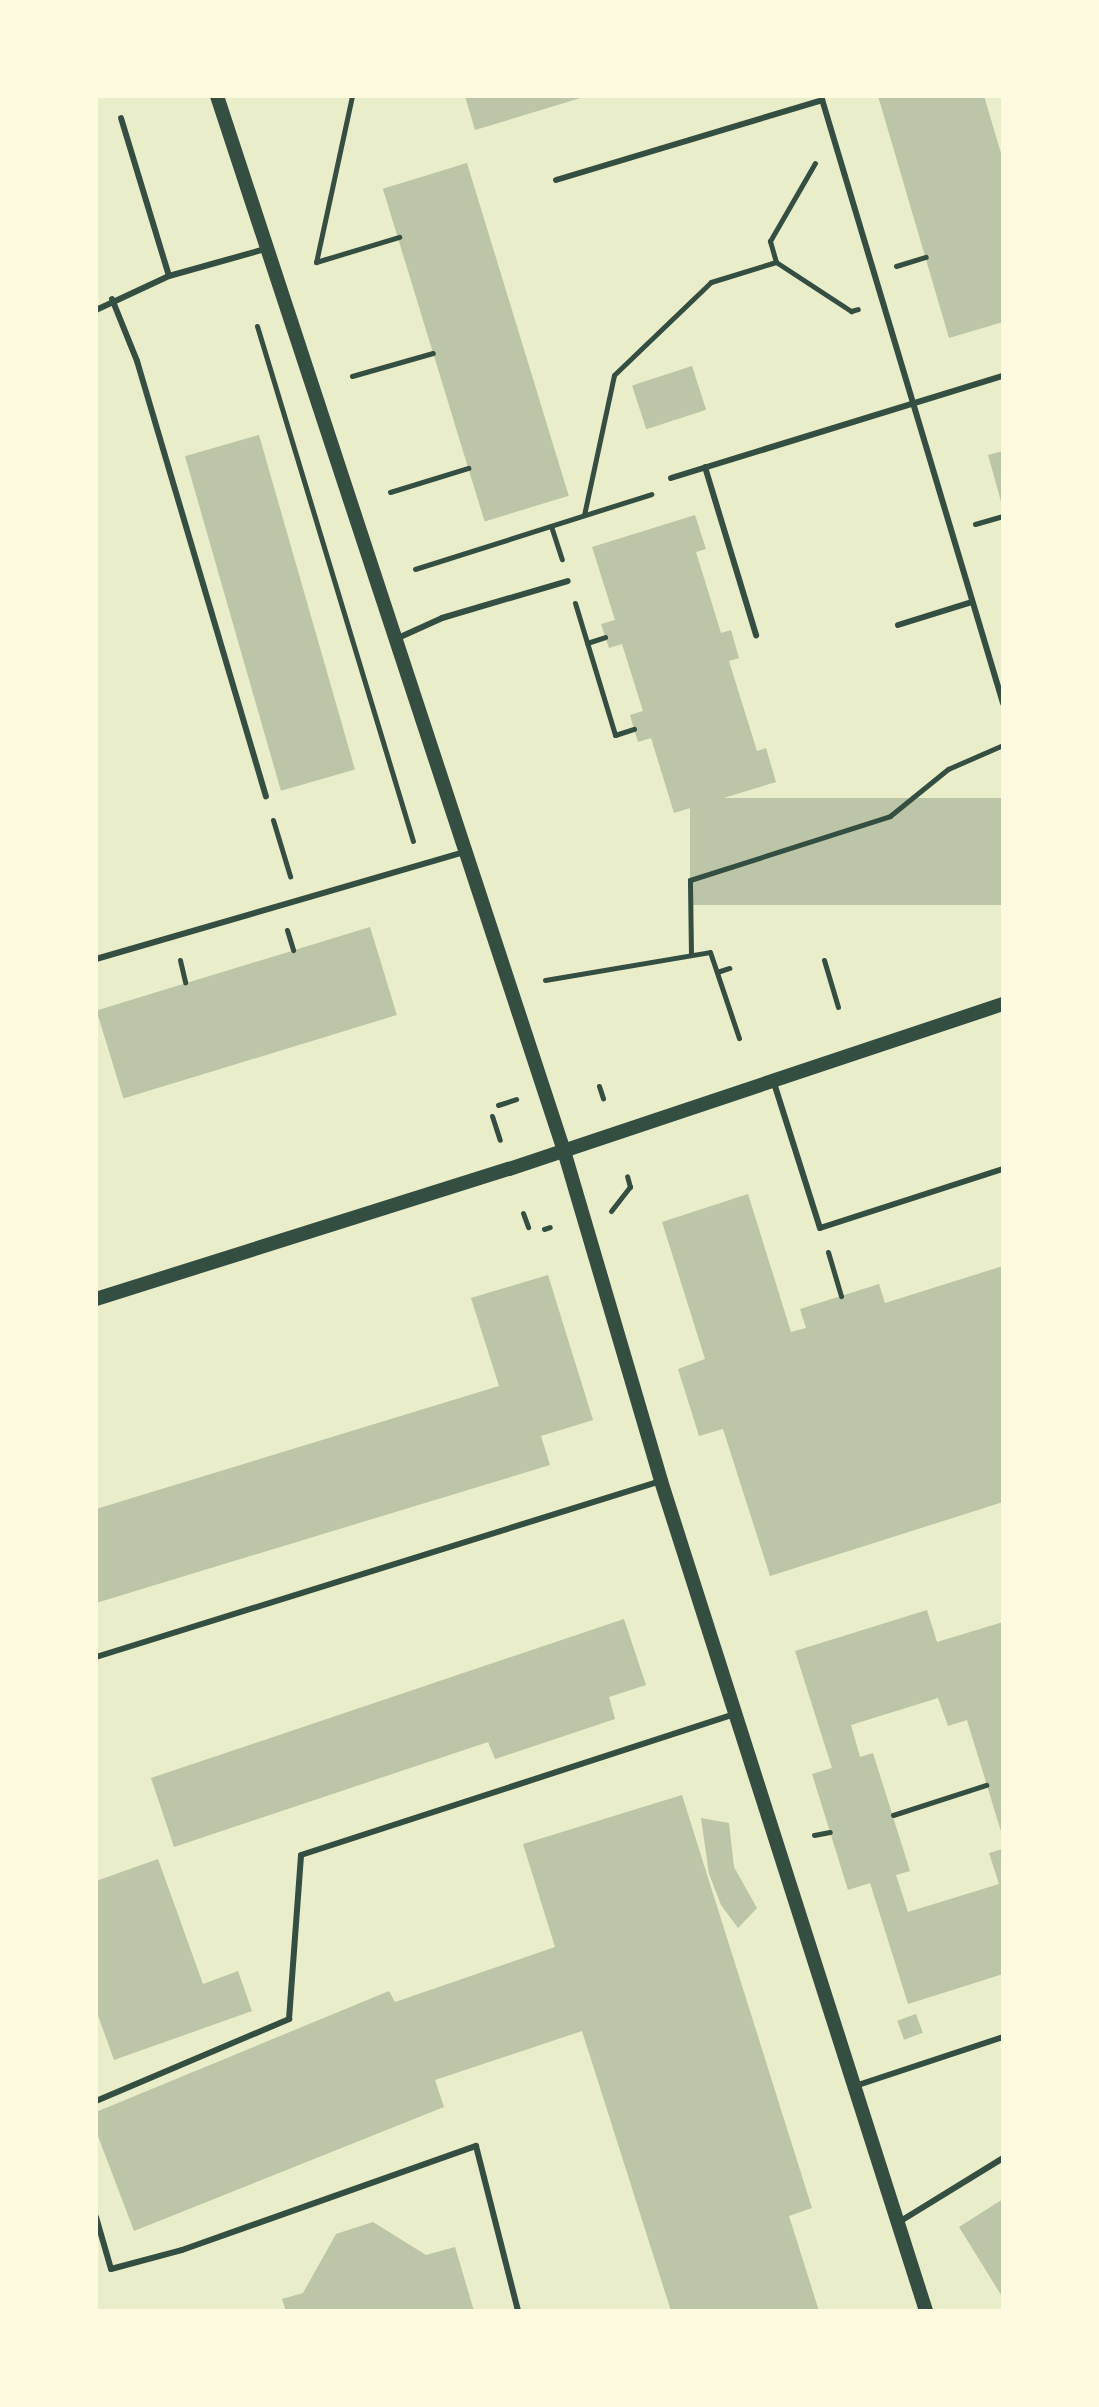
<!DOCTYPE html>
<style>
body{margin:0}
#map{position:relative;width:1099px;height:2407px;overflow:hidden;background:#e9edc9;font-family:Arial,sans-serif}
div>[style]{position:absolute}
.building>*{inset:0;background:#bcc5a7;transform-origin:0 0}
.path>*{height:5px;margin:-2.5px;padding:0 2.5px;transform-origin:2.5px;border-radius:2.5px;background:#344e41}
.service>*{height:6px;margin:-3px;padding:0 3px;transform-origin:3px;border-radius:3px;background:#344e41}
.tertiary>*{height:14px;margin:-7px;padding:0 7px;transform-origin:7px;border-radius:7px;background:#344e41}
span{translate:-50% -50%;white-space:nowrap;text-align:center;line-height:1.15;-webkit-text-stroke:6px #fefae0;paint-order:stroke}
.frame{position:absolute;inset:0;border:98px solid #fefae0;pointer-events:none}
</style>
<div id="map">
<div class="building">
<div style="clip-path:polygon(465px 96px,584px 96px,584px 97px,475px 130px)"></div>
<div style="clip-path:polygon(878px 96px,984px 96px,1003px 160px,1003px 322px,949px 338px)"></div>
<div style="left:467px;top:163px;width:348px;height:88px;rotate:73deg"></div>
<div style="left:692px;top:366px;width:46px;height:63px;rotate:72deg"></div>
<div style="left:259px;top:435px;width:348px;height:77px;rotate:74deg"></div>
<div style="clip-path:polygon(1003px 451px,1003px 505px,1002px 505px,988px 455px)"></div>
<div style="clip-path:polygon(695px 515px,706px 549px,696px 552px,721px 633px,731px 630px,739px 658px,729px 661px,757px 751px,766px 748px,776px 782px,674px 813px,651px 738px,638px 742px,634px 729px,630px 715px,643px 711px,622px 644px,609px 648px,601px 624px,615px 620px,592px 547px)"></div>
<div style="left:1003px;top:798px;width:107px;height:313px;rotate:90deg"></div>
<div style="left:370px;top:927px;width:92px;height:286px;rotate:73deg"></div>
<div style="clip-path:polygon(748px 1194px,791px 1332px,806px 1328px,800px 1309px,841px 1296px,879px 1284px,885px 1303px,1003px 1266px,1003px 1502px,770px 1576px,723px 1429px,699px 1436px,678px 1369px,705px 1359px,662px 1222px)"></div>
<div style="clip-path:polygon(548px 1275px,593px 1420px,541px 1436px,550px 1465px,96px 1603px,96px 1509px,499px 1386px,471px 1298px)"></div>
<div style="clip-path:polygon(927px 1610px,937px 1642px,1003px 1622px,1003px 1838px,967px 1720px,948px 1726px,938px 1698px,851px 1725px,860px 1757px,873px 1753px,910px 1871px,896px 1875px,908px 1912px,999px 1884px,989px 1853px,1003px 1849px,1003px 1974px,908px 2004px,870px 1883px,848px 1890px,812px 1774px,832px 1768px,795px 1651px)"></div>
<div style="clip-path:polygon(624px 1619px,646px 1685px,609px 1697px,615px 1719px,495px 1759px,488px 1742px,174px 1847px,151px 1778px)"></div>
<div style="clip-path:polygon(682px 1795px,812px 2208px,789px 2216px,819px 2311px,671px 2311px,582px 2031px,435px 2080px,444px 2107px,134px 2231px,96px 2131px,96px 2112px,389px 1991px,395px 2002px,555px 1947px,523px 1844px)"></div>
<div style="clip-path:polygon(701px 1818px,729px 1823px,734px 1867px,757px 1908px,738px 1928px,721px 1905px,709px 1874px)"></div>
<div style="clip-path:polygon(158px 1859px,203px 1984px,238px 1971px,252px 2011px,114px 2060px,96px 2010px,96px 1881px)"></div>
<div style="left:916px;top:2014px;width:20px;height:20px;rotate:70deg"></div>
<div style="clip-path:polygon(1003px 2199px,1003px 2298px,959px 2227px)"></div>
<div style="clip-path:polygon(373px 2222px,426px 2255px,455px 2247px,474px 2311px,286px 2311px,282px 2299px,303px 2293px,336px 2234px)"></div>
</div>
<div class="path">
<div style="left:352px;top:96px;width:170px;rotate:102.2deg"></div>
<div style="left:316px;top:262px;width:87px;rotate:-16.8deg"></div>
<div style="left:776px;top:262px;width:22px;rotate:-106deg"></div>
<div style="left:770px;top:241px;width:90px;rotate:-60deg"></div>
<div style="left:896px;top:266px;width:31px;rotate:-17deg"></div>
<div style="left:257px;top:326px;width:538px;rotate:73.15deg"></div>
<div style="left:352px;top:376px;width:84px;rotate:-15.9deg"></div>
<div style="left:390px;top:492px;width:82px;rotate:-17.1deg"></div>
<div style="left:584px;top:515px;width:143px;rotate:-77.9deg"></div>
<div style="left:614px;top:375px;width:134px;rotate:-43.8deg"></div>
<div style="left:711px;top:282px;width:68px;rotate:-17.1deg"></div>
<div style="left:776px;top:262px;width:90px;rotate:33.2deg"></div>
<div style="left:851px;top:311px;width:7px;rotate:-16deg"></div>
<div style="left:975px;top:524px;width:29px;rotate:-16deg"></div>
<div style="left:551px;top:526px;width:35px;rotate:72deg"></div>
<div style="left:415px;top:569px;width:248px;rotate:-17.6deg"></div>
<div style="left:575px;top:603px;width:138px;rotate:73.1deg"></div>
<div style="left:615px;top:735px;width:20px;rotate:-18deg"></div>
<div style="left:587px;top:643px;width:19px;rotate:-18deg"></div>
<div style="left:273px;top:820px;width:59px;rotate:73.1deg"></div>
<div style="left:287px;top:930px;width:21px;rotate:73deg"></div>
<div style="left:691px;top:955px;width:75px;rotate:-90.8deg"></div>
<div style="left:690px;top:880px;width:210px;rotate:-17.7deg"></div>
<div style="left:890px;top:816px;width:75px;rotate:-39deg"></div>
<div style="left:948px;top:769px;width:60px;rotate:-23.6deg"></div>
<div style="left:180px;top:960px;width:23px;rotate:77deg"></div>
<div style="left:824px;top:960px;width:49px;rotate:73.4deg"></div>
<div style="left:717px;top:972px;width:13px;rotate:-18deg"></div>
<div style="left:545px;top:980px;width:167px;rotate:-9.6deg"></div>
<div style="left:710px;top:952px;width:91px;rotate:71.4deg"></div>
<div style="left:599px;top:1086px;width:13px;rotate:72deg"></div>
<div style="left:498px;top:1105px;width:19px;rotate:-18deg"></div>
<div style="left:492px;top:1116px;width:25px;rotate:72deg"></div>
<div style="left:611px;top:1211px;width:31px;rotate:-52deg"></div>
<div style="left:630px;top:1187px;width:11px;rotate:-105deg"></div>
<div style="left:523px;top:1213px;width:15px;rotate:70deg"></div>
<div style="left:544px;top:1229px;width:6px;rotate:-18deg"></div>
<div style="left:828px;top:1252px;width:46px;rotate:73.5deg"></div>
<div style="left:893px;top:1815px;width:98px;rotate:-17.9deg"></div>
<div style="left:814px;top:1835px;width:16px;rotate:-11deg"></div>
</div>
<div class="service">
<div style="left:821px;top:96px;width:634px;rotate:73.31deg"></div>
<div style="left:121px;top:118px;width:165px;rotate:73.1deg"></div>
<div style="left:556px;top:180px;width:278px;rotate:-16.7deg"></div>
<div style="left:112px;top:299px;width:67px;rotate:68deg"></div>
<div style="left:137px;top:361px;width:454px;rotate:73.5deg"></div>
<div style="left:96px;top:310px;width:81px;rotate:-25deg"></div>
<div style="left:169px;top:276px;width:100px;rotate:-15.7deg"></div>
<div style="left:705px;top:467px;width:176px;rotate:73.1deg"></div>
<div style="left:671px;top:478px;width:347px;rotate:-17.1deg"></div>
<div style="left:898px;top:625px;width:77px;rotate:-17.3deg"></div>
<div style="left:398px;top:638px;width:48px;rotate:-24.4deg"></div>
<div style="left:442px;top:618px;width:131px;rotate:-16.4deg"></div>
<div style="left:96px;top:959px;width:384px;rotate:-16.2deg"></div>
<div style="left:774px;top:1083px;width:152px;rotate:72.4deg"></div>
<div style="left:820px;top:1228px;width:192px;rotate:-17.9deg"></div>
<div style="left:96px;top:1657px;width:592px;rotate:-17.3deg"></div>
<div style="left:855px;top:2086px;width:156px;rotate:-18.3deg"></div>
<div style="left:96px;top:2101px;width:210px;rotate:-23deg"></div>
<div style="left:289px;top:2019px;width:164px;rotate:-85.8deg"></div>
<div style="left:301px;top:1855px;width:454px;rotate:-18deg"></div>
<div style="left:96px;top:2217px;width:54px;rotate:73.9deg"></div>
<div style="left:111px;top:2269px;width:73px;rotate:-15deg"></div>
<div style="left:182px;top:2250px;width:312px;rotate:-19.5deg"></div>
<div style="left:476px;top:2146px;width:170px;rotate:75.7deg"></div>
<div style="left:899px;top:2222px;width:122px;rotate:-31.6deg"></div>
</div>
<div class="tertiary">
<div style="left:217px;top:96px;width:1111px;rotate:71.79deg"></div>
<div style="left:564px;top:1151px;width:344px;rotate:73.6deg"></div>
<div style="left:661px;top:1481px;width:871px;rotate:72.29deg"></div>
<div style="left:96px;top:1299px;width:433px;rotate:-17.5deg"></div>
<div style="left:509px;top:1169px;width:521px;rotate:-18.47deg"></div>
</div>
<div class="frame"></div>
</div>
